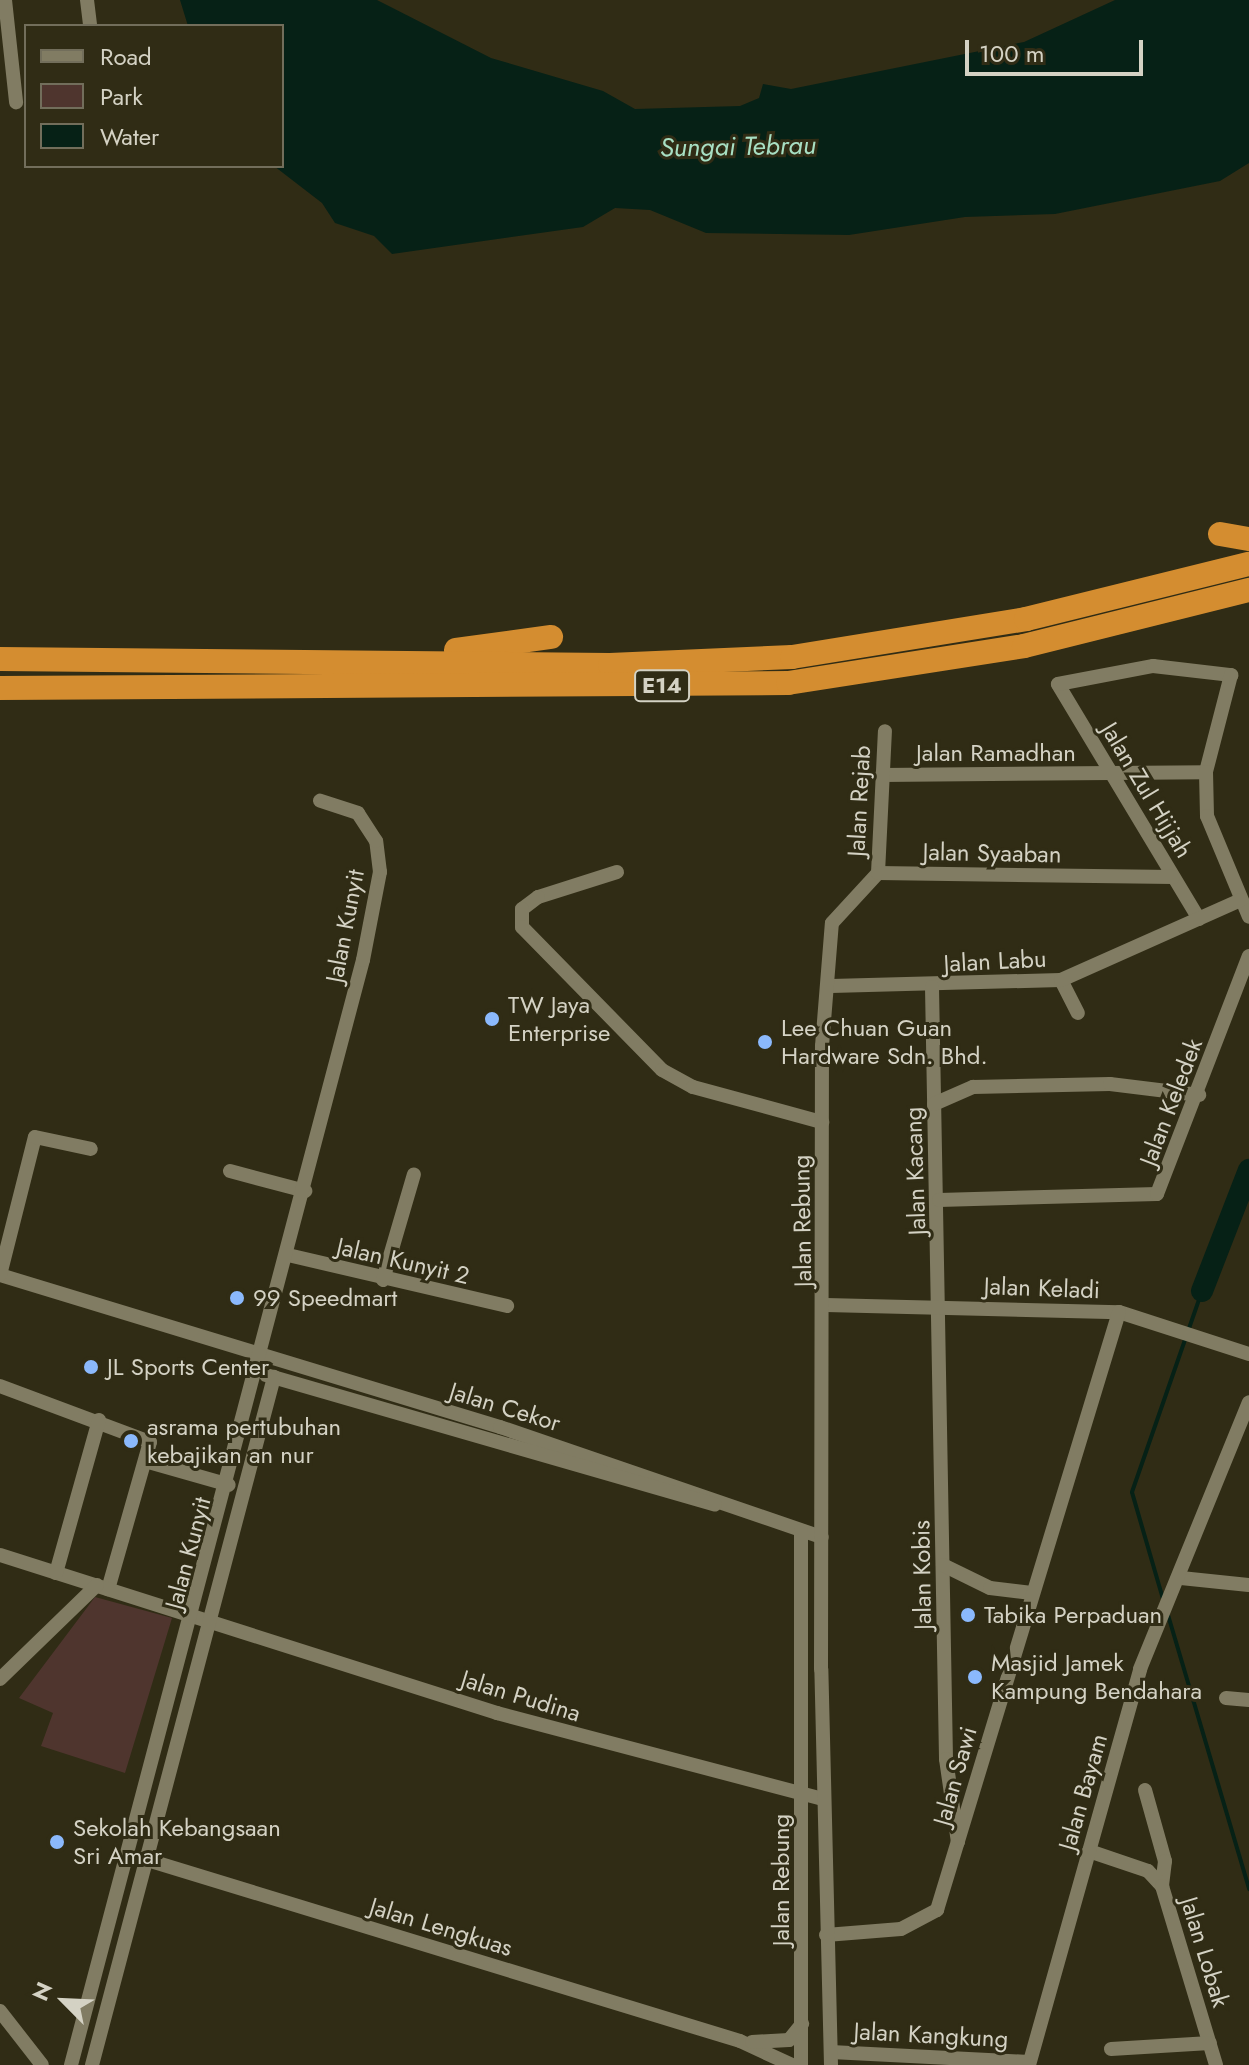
<!DOCTYPE html>
<style>
body{margin:0}
#map{position:relative;width:1249px;height:2065px;overflow:hidden;background:#302c15;font-family:Jost,sans-serif}
div>[style]{position:absolute}
.green>*{inset:0;background:#4f352e}
.water>*{inset:0;background:#062116}
.stream>*{height:4px;margin:-2px;padding:0 2px;transform-origin:2px;border-radius:2px;background:#062116}
.river>*{height:22px;margin:-11px;padding:0 11px;transform-origin:11px;border-radius:11px;background:#062116}
.minor>*{height:14px;margin:-7px;padding:0 7px;transform-origin:7px;border-radius:7px;background:#817c63}
.motorway>*{height:24px;margin:-12px;padding:0 12px;transform-origin:12px;border-radius:12px;background:#d48d30}
.dots>*{width:22px;height:22px;translate:-50% -50%;box-sizing:border-box;border:4px solid #302c15;border-radius:50%}
span{translate:-50% -50%;white-space:nowrap;text-align:center;line-height:1.15;-webkit-text-stroke:6px #302c15;paint-order:stroke}
.shield-label span{padding:2px 6px;background:#302c15;border:2px solid;border-radius:6px;-webkit-text-stroke-width:0}
.shield-label{font-size:22px;color:#d4d2c4;font-weight:700}
.street-label{font-size:24px;color:#d4d2c4}
.poi-label{font-size:24px;color:#d4d2c4}
.left{translate:0 -50%;text-align:left}
.water-label{font-size:26px;color:#a7dfc3;font-style:italic}
.legend{position:absolute;left:24px;top:24px;width:260px;height:144px;box-sizing:border-box;background:#302c15;border:2px solid #726e5b;margin:0;padding:10px 14px;list-style:none;font-size:24px;color:#d4d2c4}
.legend li{display:flex;align-items:center;gap:16px;height:40px}
.legend b{width:40px;border:2px solid #726e5b}
.north{position:absolute;left:24px;top:1961px;width:80px;height:80px;-webkit-text-stroke:6px #302c15;paint-order:stroke;rotate:294deg;font-size:22px;font-weight:700;line-height:32px;text-align:center;color:#d4d2c4}
.north::after{content:'';display:block;margin:auto;width:28px;height:36px;background:#d4d2c4;clip-path:polygon(50% 0,100% 100%,50% 72%,0 100%)}
.scale{position:absolute;left:965px;top:40px;width:178px;height:36px;box-sizing:border-box;border:4px solid #d4d2c4;border-top:0;padding-left:10px;font-size:24px;line-height:28px;white-space:nowrap;color:#d4d2c4;-webkit-text-stroke:6px #302c15;paint-order:stroke}
</style>
<div id="map">
<div class="green">
<div style="clip-path:polygon(95px 1597px,172px 1618px,125px 1773px,41px 1746px,53px 1713px,19px 1698px)"></div>
</div>
<div class="water">
<div style="clip-path:polygon(180px 0,377px 0,491px 58px,603px 91px,635px 109px,740px 106px,759px 98px,763px 84px,791px 89px,1024px 42px,1115px 0,1249px 0,1249px 163px,1220px 181px,1055px 214px,965px 217px,849px 235px,706px 233px,650px 210px,615px 208px,583px 227px,392px 254px,374px 236px,335px 223px,322px 203px,274px 166px,282px 166px,282px 26px,188px 26px)"></div>
</div>
<div class="stream">
<div style="left:1163px;top:1599px;width:111px;rotate:-106.2deg"></div>
<div style="left:1132px;top:1492px;width:213px;rotate:-70.8deg"></div>
<div style="left:1168px;top:1615px;width:286px;rotate:73.5deg"></div>
</div>
<div class="river">
<div style="left:1202px;top:1291px;width:130px;rotate:-68.8deg"></div>
</div>
<div class="minor">
<div style="left:5px;top:0;width:103px;rotate:83.8deg"></div>
<div style="left:87px;top:0;width:26px;rotate:83deg"></div>
<div style="left:882px;top:775px;width:324px;rotate:-0.5deg"></div>
<div style="left:617px;top:872px;width:83px;rotate:162.4deg"></div>
<div style="left:538px;top:897px;width:20px;rotate:143deg"></div>
<div style="left:522px;top:909px;width:18px;rotate:90deg"></div>
<div style="left:522px;top:927px;width:200px;rotate:45.6deg"></div>
<div style="left:662px;top:1070px;width:35px;rotate:29deg"></div>
<div style="left:693px;top:1087px;width:134px;rotate:15.2deg"></div>
<div style="left:878px;top:873px;width:142px;rotate:-87.2deg"></div>
<div style="left:1199px;top:919px;width:274px;rotate:-121deg"></div>
<div style="left:1058px;top:684px;width:97px;rotate:-10.7deg"></div>
<div style="left:1153px;top:666px;width:79px;rotate:6.6deg"></div>
<div style="left:1231px;top:675px;width:100px;rotate:104.5deg"></div>
<div style="left:1206px;top:772px;width:44px;rotate:88.7deg"></div>
<div style="left:1207px;top:816px;width:109px;rotate:67.4deg"></div>
<div style="left:1061px;top:980px;width:37px;rotate:63deg"></div>
<div style="left:831px;top:986px;width:230px;rotate:-1.5deg"></div>
<div style="left:1061px;top:980px;width:197px;rotate:-24deg"></div>
<div style="left:932px;top:987px;width:772px;rotate:88.96deg"></div>
<div style="left:946px;top:1759px;width:84px;rotate:81.8deg"></div>
<div style="left:934px;top:1104px;width:43px;rotate:-23.6deg"></div>
<div style="left:973px;top:1087px;width:137px;rotate:-1.3deg"></div>
<div style="left:1110px;top:1084px;width:90px;rotate:7deg"></div>
<div style="left:230px;top:1171px;width:78px;rotate:14.9deg"></div>
<div style="left:939px;top:1200px;width:218px;rotate:-1.6deg"></div>
<div style="left:1157px;top:1194px;width:255px;rotate:-68.9deg"></div>
<div style="left:288px;top:1255px;width:225px;rotate:13.1deg"></div>
<div style="left:0;top:1275px;width:523px;rotate:16.91deg"></div>
<div style="left:500px;top:1427px;width:340px;rotate:18.9deg"></div>
<div style="left:0;top:1275px;width:142px;rotate:-75.8deg"></div>
<div style="left:35px;top:1137px;width:57px;rotate:12.1deg"></div>
<div style="left:383px;top:1280px;width:110px;rotate:-73.7deg"></div>
<div style="left:826px;top:1305px;width:293px;rotate:1.4deg"></div>
<div style="left:1119px;top:1312px;width:137px;rotate:17.9deg"></div>
<div style="left:266px;top:1375px;width:467px;rotate:16.1deg"></div>
<div style="left:0;top:1386px;width:160px;rotate:20.5deg"></div>
<div style="left:150px;top:1442px;width:153px;rotate:105.9deg"></div>
<div style="left:145px;top:1461px;width:87px;rotate:15.9deg"></div>
<div style="left:0;top:1555px;width:522px;rotate:17.64deg"></div>
<div style="left:497px;top:1713px;width:336px;rotate:14.8deg"></div>
<div style="left:943px;top:1565px;width:52px;rotate:26.1deg"></div>
<div style="left:990px;top:1588px;width:42px;rotate:6.8deg"></div>
<div style="left:56px;top:1573px;width:159px;rotate:-74.3deg"></div>
<div style="left:1181px;top:1578px;width:68px;rotate:5.9deg"></div>
<div style="left:0;top:1679px;width:135px;rotate:-44.1deg"></div>
<div style="left:1226px;top:1698px;width:23px;rotate:5deg"></div>
<div style="left:1145px;top:1790px;width:74px;rotate:74.3deg"></div>
<div style="left:1165px;top:1861px;width:25px;rotate:97deg"></div>
<div style="left:1089px;top:1851px;width:62px;rotate:18.7deg"></div>
<div style="left:1148px;top:1871px;width:21px;rotate:47deg"></div>
<div style="left:1162px;top:1886px;width:187px;rotate:73.2deg"></div>
<div style="left:141px;top:1858px;width:626px;rotate:16.99deg"></div>
<div style="left:740px;top:2041px;width:57px;rotate:24.8deg"></div>
<div style="left:826px;top:1935px;width:75px;rotate:-4.6deg"></div>
<div style="left:901px;top:1929px;width:41px;rotate:-27.8deg"></div>
<div style="left:937px;top:1910px;width:625px;rotate:-73.07deg"></div>
<div style="left:0;top:2011px;width:68px;rotate:52.1deg"></div>
<div style="left:752px;top:2042px;width:37px;rotate:-3deg"></div>
<div style="left:789px;top:2040px;width:21px;rotate:-51deg"></div>
<div style="left:1111px;top:2049px;width:99px;rotate:-3.5deg"></div>
<div style="left:831px;top:2052px;width:198px;rotate:2.9deg"></div>
<div style="left:71px;top:2065px;width:1143px;rotate:-75.2deg"></div>
<div style="left:363px;top:960px;width:90px;rotate:-79.1deg"></div>
<div style="left:380px;top:872px;width:31px;rotate:-97deg"></div>
<div style="left:376px;top:841px;width:33px;rotate:-123deg"></div>
<div style="left:358px;top:813px;width:40px;rotate:-162deg"></div>
<div style="left:92px;top:2065px;width:712px;rotate:-75.18deg"></div>
<div style="left:801px;top:2065px;width:534px;rotate:-90deg"></div>
<div style="left:831px;top:2065px;width:396px;rotate:-91.4deg"></div>
<div style="left:821px;top:1669px;width:623px;rotate:-89.91deg"></div>
<div style="left:822px;top:1046px;width:123px;rotate:-85.4deg"></div>
<div style="left:832px;top:923px;width:68px;rotate:-47.4deg"></div>
<div style="left:878px;top:873px;width:295px;rotate:0.8deg"></div>
<div style="left:1029px;top:2065px;width:411px;rotate:-74.3deg"></div>
<div style="left:1140px;top:1669px;width:288px;rotate:-67.8deg"></div>
</div>
<div class="motorway">
<div style="left:1220px;top:534px;width:29px;rotate:10deg"></div>
<div style="left:456px;top:650px;width:96px;rotate:-7.8deg"></div>
<div style="left:0;top:659px;width:610px;rotate:0.56deg"></div>
<div style="left:610px;top:665px;width:182px;rotate:-2.5deg"></div>
<div style="left:792px;top:657px;width:237px;rotate:-9.2deg"></div>
<div style="left:1026px;top:619px;width:230px;rotate:-13.9deg"></div>
<div style="left:0;top:688px;width:788px;rotate:-0.36deg"></div>
<div style="left:788px;top:683px;width:239px;rotate:-8.9deg"></div>
<div style="left:1024px;top:646px;width:232px;rotate:-14deg"></div>
</div>
<div class="dots">
<div style="left:492px;top:1019px;background:#8bb9fc"></div>
<div style="left:765px;top:1042px;background:#8bb9fc"></div>
<div style="left:237px;top:1298px;background:#8bb9fc"></div>
<div style="left:91px;top:1367px;background:#8bb9fc"></div>
<div style="left:131px;top:1441px;background:#8bb9fc"></div>
<div style="left:968px;top:1615px;background:#8bb9fc"></div>
<div style="left:975px;top:1677px;background:#8bb9fc"></div>
<div style="left:57px;top:1842px;background:#8bb9fc"></div>
</div>
<div class="shield-label">
<span style="left:662px;top:686px">E14</span>
</div>
<div class="street-label">
<span style="left:996px;top:753px">Jalan Ramadhan</span>
<span style="left:1147px;top:790px;rotate:59deg">Jalan Zul Hijjah</span>
<span style="left:859px;top:801px;rotate:-87deg">Jalan Rejab</span>
<span style="left:992px;top:853px;rotate:1deg">Jalan Syaaban</span>
<span style="left:345px;top:926px;rotate:-79deg">Jalan Kunyit</span>
<span style="left:995px;top:961px;rotate:-3deg">Jalan Labu</span>
<span style="left:1171px;top:1102px;rotate:-69deg">Jalan Keledek</span>
<span style="left:915px;top:1171px;rotate:-92deg">Jalan Kacang</span>
<span style="left:802px;top:1221px;rotate:-91deg">Jalan Rebung</span>
<span style="left:403px;top:1261px;rotate:13deg">Jalan Kunyit 2</span>
<span style="left:1042px;top:1288px;rotate:2deg">Jalan Keladi</span>
<span style="left:505px;top:1407px;rotate:17deg">Jalan Cekor</span>
<span style="left:188px;top:1553px;rotate:-75deg">Jalan Kunyit</span>
<span style="left:922px;top:1575px;rotate:-91deg">Jalan Kobis</span>
<span style="left:521px;top:1696px;rotate:17deg">Jalan Pudina</span>
<span style="left:955px;top:1776px;rotate:-74deg">Jalan Sawi</span>
<span style="left:1083px;top:1792px;rotate:-74deg">Jalan Bayam</span>
<span style="left:781px;top:1880px;rotate:-90deg">Jalan Rebung</span>
<span style="left:441px;top:1927px;rotate:17deg">Jalan Lengkuas</span>
<span style="left:1205px;top:1952px;rotate:73deg">Jalan Lobak</span>
<span style="left:931px;top:2035px;rotate:3deg">Jalan Kangkung</span>
</div>
<div class="poi-label">
<span class="left" style="left:508px;top:1019px">TW Jaya<br>Enterprise</span>
<span class="left" style="left:781px;top:1042px">Lee Chuan Guan<br>Hardware Sdn. Bhd.</span>
<span class="left" style="left:253px;top:1298px">99 Speedmart</span>
<span class="left" style="left:107px;top:1367px">JL Sports Center</span>
<span class="left" style="left:147px;top:1441px">asrama pertubuhan<br>kebajikan an nur</span>
<span class="left" style="left:984px;top:1615px">Tabika Perpaduan</span>
<span class="left" style="left:991px;top:1677px">Masjid Jamek<br>Kampung Bendahara</span>
<span class="left" style="left:73px;top:1842px">Sekolah Kebangsaan<br>Sri Amar</span>
</div>
<div class="water-label">
<span style="left:738px;top:147px;rotate:-1deg">Sungai Tebrau</span>
</div>
<ul class="legend">
<li><b style="height:10px;background:#817c63"></b>Road</li>
<li><b style="height:22px;background:#4f352e"></b>Park</li>
<li><b style="height:22px;background:#062116"></b>Water</li>
</ul>
<div class="north">N</div>
<div class="scale">100 m</div>
</div>
